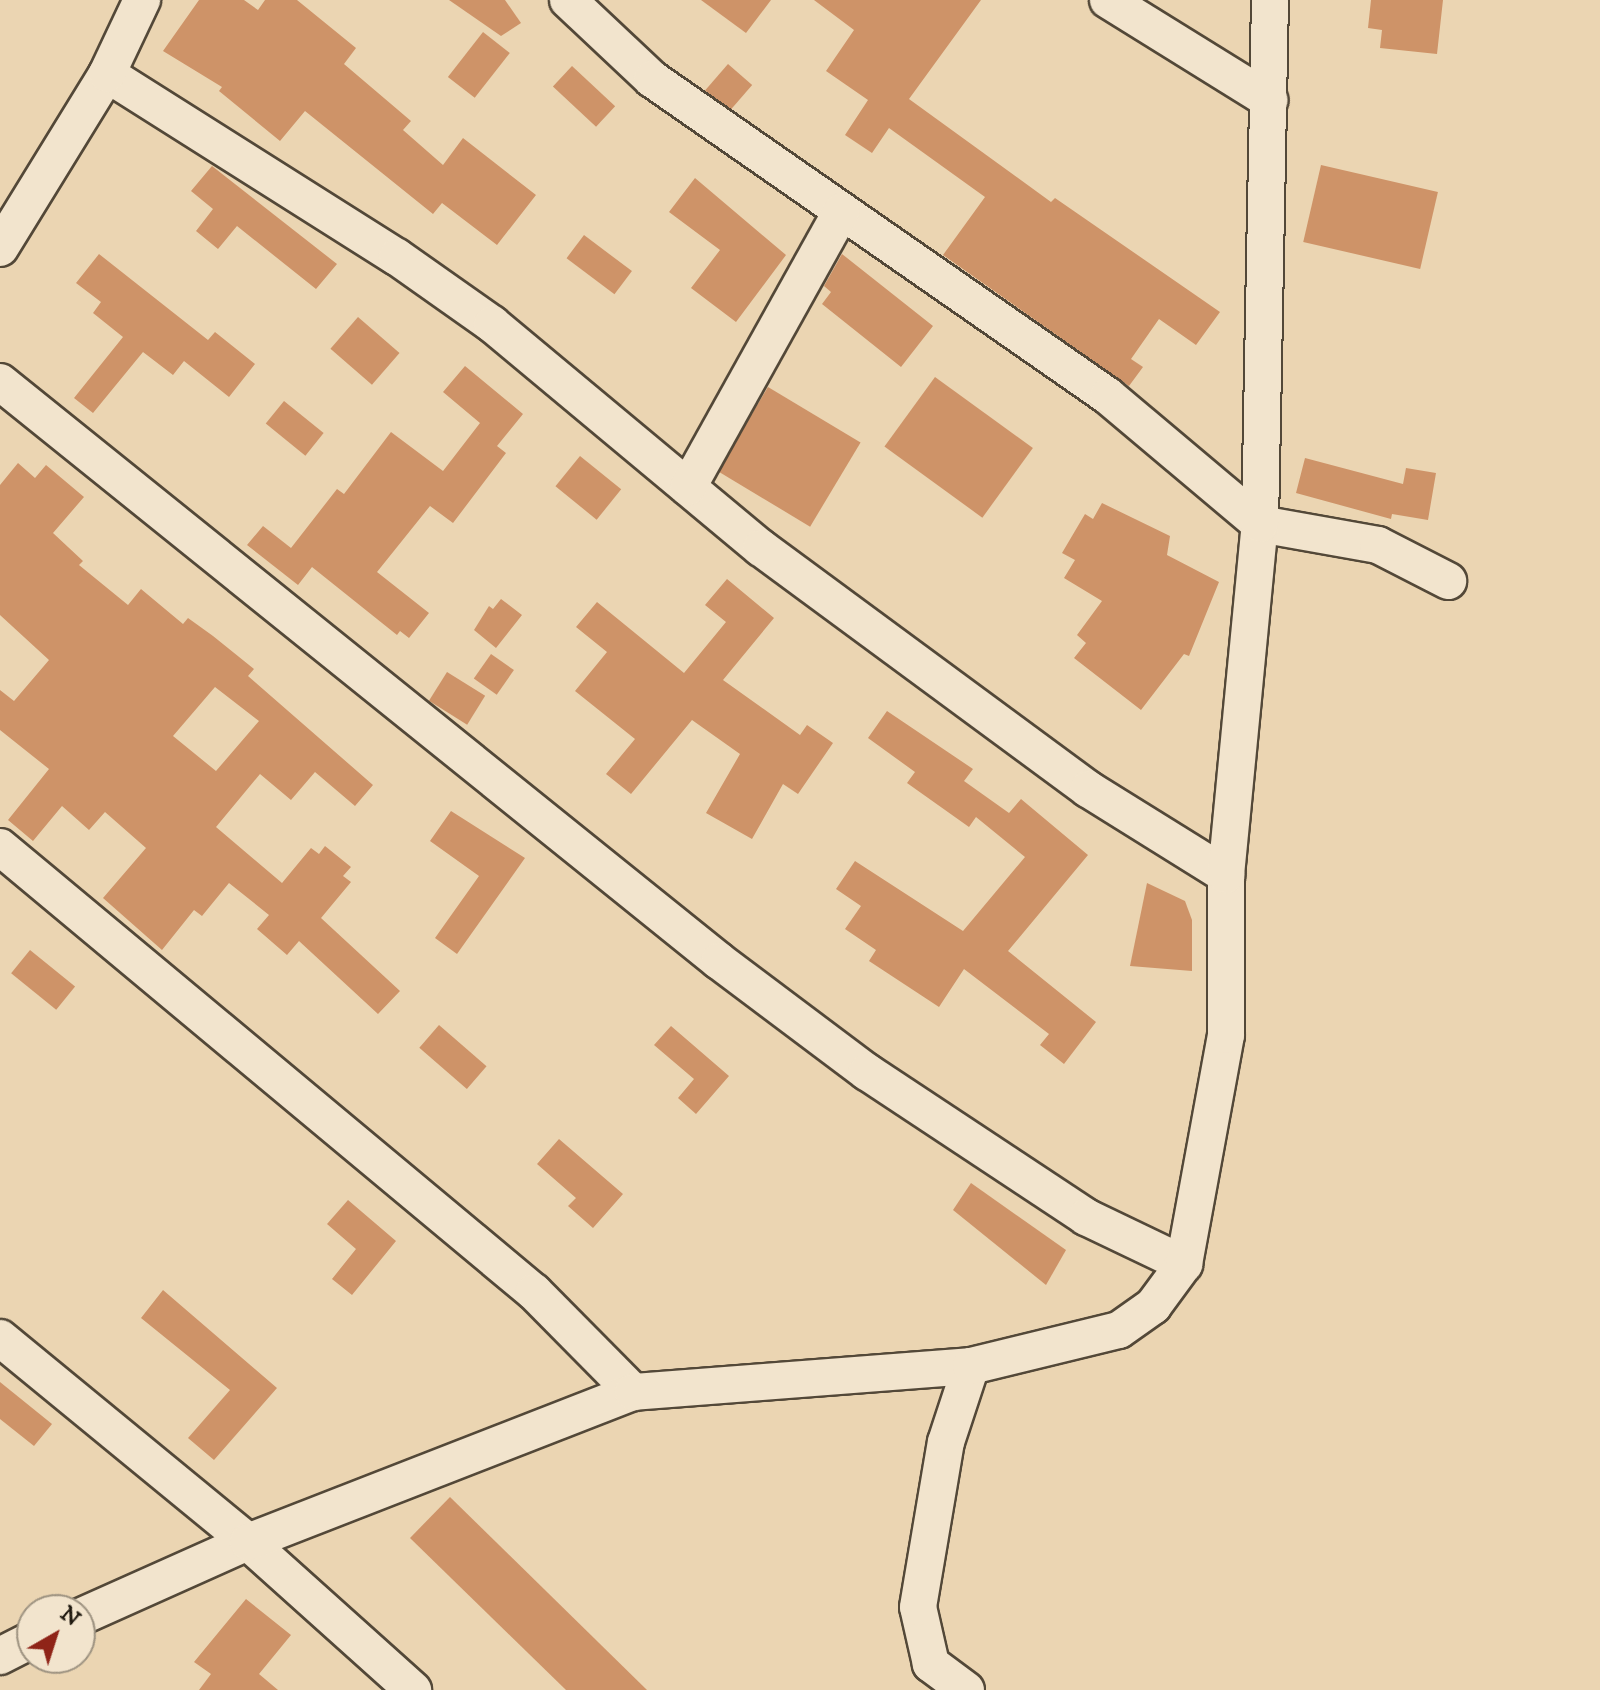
<!DOCTYPE html>
<style>
body{margin:0}
#map{position:relative;width:1600px;height:1690px;overflow:hidden;background:#ebd5b2;font-family:"IM FELL DW Pica",serif}
div>[style]{position:absolute}
.building>*{inset:0;background:#ce9368;transform-origin:0 0}
.roads{filter:drop-shadow(2px 0 #534838) drop-shadow(-2px 0 #534838) drop-shadow(0 2px #534838) drop-shadow(0 -2px #534838)}
.minor>*{height:36px;margin:-18px;padding:0 18px;transform-origin:18px;border-radius:18px;background:#f2e4cd}
span{translate:-50% -50%;white-space:nowrap;text-align:center;line-height:1.15;-webkit-text-stroke:8px #f2e4cd;paint-order:stroke}
.north{position:absolute;left:16px;top:1594px;width:80px;height:80px;box-sizing:border-box;background:#f2e4cd;border:2px solid #9e9381;border-radius:50%;rotate:39deg;font-size:22px;font-weight:700;line-height:32px;text-align:center;color:#201910}
.north::after{content:'';display:block;margin:auto;width:28px;height:36px;background:#8f2418;clip-path:polygon(50% 0,100% 100%,50% 72%,0 100%)}
</style>
<div id="map">
<div class="building">
<div style="clip-path:polygon(199px 0,244px 0,258px 10px,265px 0,297px 0,356px 48px,344px 64px,411px 121px,403px 130px,443px 165px,463px 138px,536px 195px,497px 245px,442px 203px,433px 214px,305px 111px,280px 141px,219px 91px,222px 87px,163px 51px)"></div>
<div style="clip-path:polygon(449px 0,505px 0,521px 23px,501px 36px)"></div>
<div style="clip-path:polygon(701px 0,771px 0,746px 33px)"></div>
<div style="clip-path:polygon(814px 0,981px 0,909px 99px,1051px 202px,1055px 198px,1220px 312px,1196px 345px,1159px 319px,1131px 359px,1143px 367px,1129px 386px,943px 255px,985px 197px,889px 128px,872px 153px,845px 135px,868px 100px,826px 71px,854px 30px)"></div>
<div style="clip-path:polygon(1371px 0,1443px 0,1437px 54px,1380px 48px,1382px 30px,1368px 28px)"></div>
<div style="left:483px;top:32px;width:34px;height:57px;rotate:38deg"></div>
<div style="left:728px;top:64px;width:32px;height:35px;rotate:41deg"></div>
<div style="left:572px;top:66px;width:59px;height:28px;rotate:43deg"></div>
<div style="left:1321px;top:165px;width:120px;height:79px;rotate:13deg"></div>
<div style="clip-path:polygon(212px 166px,337px 264px,316px 289px,237px 226px,218px 249px,196px 231px,213px 209px,191px 191px)"></div>
<div style="clip-path:polygon(695px 178px,786px 255px,736px 322px,691px 288px,720px 250px,669px 212px)"></div>
<div style="left:584px;top:235px;width:60px;height:29px;rotate:37deg"></div>
<div style="clip-path:polygon(99px 254px,208px 340px,215px 332px,255px 364px,229px 397px,184px 361px,173px 375px,143px 352px,93px 413px,74px 398px,123px 337px,93px 313px,101px 302px,76px 283px)"></div>
<div style="clip-path:polygon(842px 254px,933px 326px,901px 367px,822px 304px,831px 292px,824px 286px)"></div>
<div style="left:358px;top:317px;width:55px;height:42px;rotate:41deg"></div>
<div style="clip-path:polygon(465px 366px,523px 414px,497px 446px,506px 453px,453px 523px,430px 506px,377px 572px,429px 613px,409px 638px,400px 631px,397px 635px,312px 567px,298px 585px,247px 545px,263px 526px,291px 548px,337px 489px,344px 494px,391px 432px,443px 471px,480px 423px,443px 392px)"></div>
<div style="left:935px;top:377px;width:121px;height:86px;rotate:36deg"></div>
<div style="left:768px;top:387px;width:108px;height:98px;rotate:31deg"></div>
<div style="left:284px;top:401px;width:51px;height:29px;rotate:39deg"></div>
<div style="left:580px;top:456px;width:53px;height:39px;rotate:39deg"></div>
<div style="clip-path:polygon(1305px 458px,1403px 484px,1406px 468px,1436px 473px,1428px 520px,1392px 514px,1391px 519px,1296px 493px)"></div>
<div style="clip-path:polygon(evenodd,18px 463px,35px 478px,46px 465px,84px 497px,53px 533px,83px 561px,79px 565px,128px 605px,141px 589px,183px 624px,188px 618px,213px 636px,254px 669px,248px 676px,373px 785px,355px 806px,315px 772px,291px 800px,260px 774px,216px 827px,282px 883px,311px 848px,319px 854px,325px 846px,351px 867px,343px 876px,351px 882px,321px 918px,400px 991px,378px 1014px,299px 941px,287px 955px,257px 929px,269px 915px,229px 883px,202px 916px,194px 910px,162px 950px,103px 898px,146px 848px,105px 812px,89px 830px,62px 806px,33px 841px,8px 820px,49px 769px,0 730px,0 690px,14px 701px,49px 660px,0 615px,0 485px,18px 463px,215px 687px,259px 721px,216px 771px,173px 736px,215px 687px)"></div>
<div style="clip-path:polygon(1102px 503px,1170px 536px,1167px 555px,1219px 582px,1189px 656px,1184px 654px,1141px 710px,1074px 658px,1086px 643px,1077px 635px,1102px 601px,1064px 578px,1075px 560px,1062px 553px,1085px 514px,1093px 519px)"></div>
<div style="clip-path:polygon(727px 579px,774px 618px,723px 680px,800px 735px,807px 725px,833px 743px,798px 794px,783px 784px,752px 839px,706px 813px,740px 754px,692px 720px,631px 794px,606px 774px,635px 739px,575px 691px,607px 652px,576px 627px,597px 602px,684px 673px,726px 622px,705px 605px)"></div>
<div style="clip-path:polygon(501px 599px,522px 615px,496px 648px,474px 630px,489px 606px,493px 609px)"></div>
<div style="left:491px;top:654px;width:28px;height:30px;rotate:35deg"></div>
<div style="left:447px;top:672px;width:45px;height:34px;rotate:32deg"></div>
<div style="clip-path:polygon(887px 711px,973px 769px,964px 781px,1009px 813px,1021px 799px,1088px 855px,1008px 951px,1096px 1022px,1064px 1064px,1040px 1045px,1049px 1034px,964px 969px,939px 1007px,869px 961px,876px 950px,845px 929px,861px 906px,836px 889px,855px 861px,963px 931px,1025px 857px,976px 817px,969px 827px,907px 783px,915px 772px,868px 738px)"></div>
<div style="clip-path:polygon(451px 811px,525px 858px,457px 954px,435px 938px,479px 876px,430px 841px)"></div>
<div style="clip-path:polygon(1147px 883px,1185px 901px,1192px 920px,1192px 971px,1130px 966px)"></div>
<div style="left:30px;top:950px;width:58px;height:30px;rotate:39deg"></div>
<div style="left:439px;top:1025px;width:63px;height:30px;rotate:41deg"></div>
<div style="clip-path:polygon(671px 1026px,729px 1076px,696px 1114px,678px 1098px,694px 1079px,654px 1045px)"></div>
<div style="clip-path:polygon(559px 1139px,623px 1194px,593px 1228px,568px 1206px,576px 1198px,537px 1164px)"></div>
<div style="clip-path:polygon(971px 1183px,1066px 1250px,1046px 1285px,953px 1210px)"></div>
<div style="clip-path:polygon(348px 1200px,396px 1241px,352px 1295px,332px 1279px,356px 1249px,327px 1224px)"></div>
<div style="clip-path:polygon(163px 1290px,277px 1388px,214px 1460px,188px 1438px,230px 1390px,141px 1318px)"></div>
<div style="clip-path:polygon(0 1382px,52px 1424px,34px 1446px,0 1419px)"></div>
<div style="clip-path:polygon(450px 1497px,647px 1690px,566px 1690px,410px 1538px)"></div>
<div style="clip-path:polygon(246px 1599px,291px 1635px,259px 1674px,278px 1690px,199px 1690px,211px 1674px,194px 1662px)"></div>
</div>
<div class="roads">
<div class="minor">
<div style="left:568px;top:0;width:115px;rotate:43.2deg"></div>
<div style="left:652px;top:79px;width:555px;rotate:34.81deg"></div>
<div style="left:1108px;top:396px;width:199px;rotate:40.1deg"></div>
<div style="left:1260px;top:524px;width:120px;rotate:10.1deg"></div>
<div style="left:1378px;top:545px;width:79px;rotate:27.2deg"></div>
<div style="left:1108px;top:0;width:190px;rotate:31.8deg"></div>
<div style="left:107px;top:74px;width:343px;rotate:32.3deg"></div>
<div style="left:397px;top:257px;width:116px;rotate:35.2deg"></div>
<div style="left:492px;top:324px;width:350px;rotate:39.8deg"></div>
<div style="left:761px;top:548px;width:406px;rotate:36.4deg"></div>
<div style="left:1088px;top:789px;width:163px;rotate:31.9deg"></div>
<div style="left:0;top:248px;width:204px;rotate:-58.4deg"></div>
<div style="left:107px;top:74px;width:82px;rotate:-64.7deg"></div>
<div style="left:0;top:382px;width:923px;rotate:38.84deg"></div>
<div style="left:719px;top:961px;width:185px;rotate:36.9deg"></div>
<div style="left:867px;top:1072px;width:263px;rotate:33.5deg"></div>
<div style="left:1086px;top:1217px;width:109px;rotate:25.6deg"></div>
<div style="left:688px;top:487px;width:315px;rotate:-60.9deg"></div>
<div style="left:0;top:847px;width:695px;rotate:39.81deg"></div>
<div style="left:534px;top:1292px;width:141px;rotate:45.3deg"></div>
<div style="left:0;top:1338px;width:321px;rotate:39.4deg"></div>
<div style="left:248px;top:1542px;width:222px;rotate:41.9deg"></div>
<div style="left:80px;top:1617px;width:184px;rotate:-24.1deg"></div>
<div style="left:248px;top:1542px;width:413px;rotate:-21.3deg"></div>
<div style="left:633px;top:1392px;width:339px;rotate:-4.4deg"></div>
<div style="left:0;top:1656px;width:36px;rotate:-27deg"></div>
<div style="left:966px;top:1690px;width:44px;rotate:-143.4deg"></div>
<div style="left:931px;top:1664px;width:58px;rotate:-102.8deg"></div>
<div style="left:918px;top:1607px;width:167px;rotate:-80.4deg"></div>
<div style="left:946px;top:1442px;width:80px;rotate:-71.8deg"></div>
<div style="left:971px;top:1366px;width:152px;rotate:-13.7deg"></div>
<div style="left:1119px;top:1330px;width:42px;rotate:-35.2deg"></div>
<div style="left:1153px;top:1306px;width:52px;rotate:-53.6deg"></div>
<div style="left:1184px;top:1264px;width:233px;rotate:-79.6deg"></div>
<div style="left:1226px;top:1035px;width:160px;rotate:-90deg"></div>
<div style="left:1226px;top:875px;width:353px;rotate:-84.5deg"></div>
<div style="left:1260px;top:524px;width:524px;rotate:-88.91deg"></div>
</div>
</div>
<div class="north">N</div>
</div>
